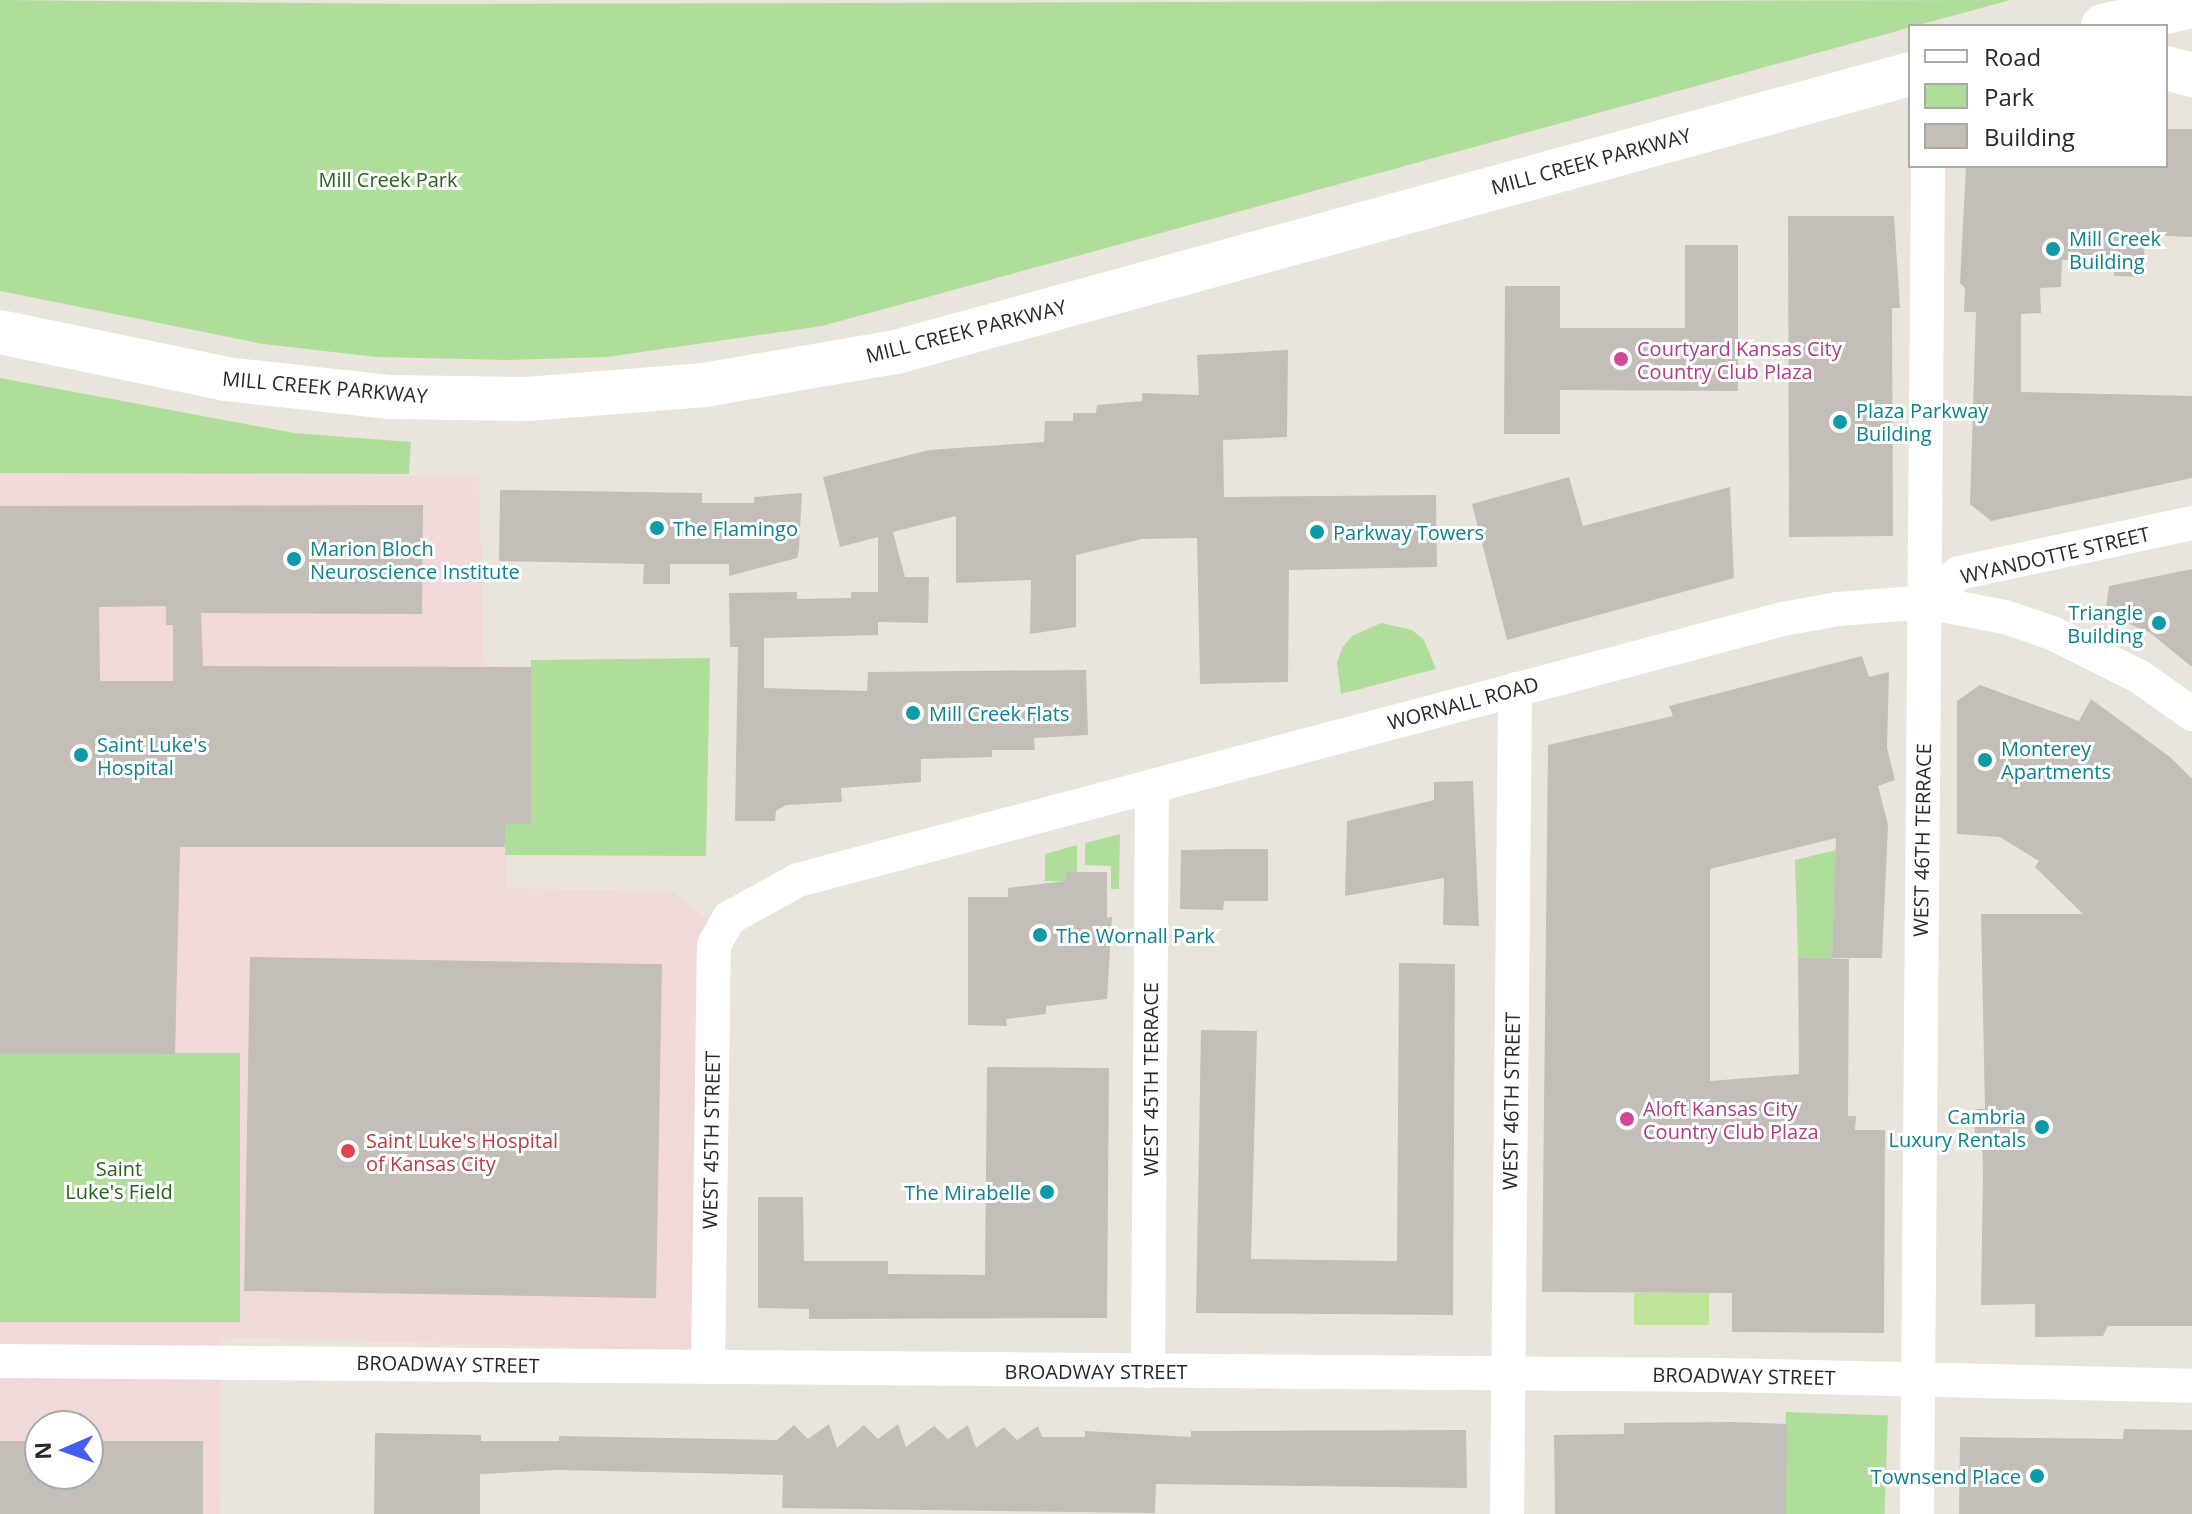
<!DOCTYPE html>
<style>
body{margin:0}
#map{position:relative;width:2192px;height:1514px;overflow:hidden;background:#eae5dc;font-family:"Open Sans",sans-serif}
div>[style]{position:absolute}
.medical>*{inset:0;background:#f1d9d9}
.green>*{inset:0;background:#afde9b;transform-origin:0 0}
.pitch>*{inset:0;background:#c0e497;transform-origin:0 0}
.building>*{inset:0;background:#c3beb8;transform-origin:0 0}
.street>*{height:34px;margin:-17px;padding:0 17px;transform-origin:17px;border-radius:17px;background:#fff}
.secondary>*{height:44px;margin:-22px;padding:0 22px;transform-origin:22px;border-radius:22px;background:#fff}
.dots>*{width:22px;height:22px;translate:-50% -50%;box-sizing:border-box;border:4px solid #fff;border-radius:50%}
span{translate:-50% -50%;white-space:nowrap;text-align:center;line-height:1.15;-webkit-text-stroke:6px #fff;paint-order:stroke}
.street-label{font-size:20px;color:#292929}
.park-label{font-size:20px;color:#29611e}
.culture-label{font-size:20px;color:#0d838f}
.left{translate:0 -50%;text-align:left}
.right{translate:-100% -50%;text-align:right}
.hotel-label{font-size:20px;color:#b23c85}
.health-label{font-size:20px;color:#be3a42}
.legend{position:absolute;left:1908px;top:24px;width:260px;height:144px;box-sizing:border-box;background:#fff;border:2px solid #a9a9a9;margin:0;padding:10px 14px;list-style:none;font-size:24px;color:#292929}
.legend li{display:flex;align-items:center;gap:16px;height:40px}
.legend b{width:40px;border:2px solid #a9a9a9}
.north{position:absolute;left:24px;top:1410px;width:80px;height:80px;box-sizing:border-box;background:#fff;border:2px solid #a9a9a9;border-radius:50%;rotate:268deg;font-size:22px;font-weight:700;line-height:32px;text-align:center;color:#292929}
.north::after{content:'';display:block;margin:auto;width:28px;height:36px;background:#455dee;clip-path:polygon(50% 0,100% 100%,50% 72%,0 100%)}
</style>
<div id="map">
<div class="medical">
<div style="clip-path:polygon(evenodd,0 473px,479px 476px,484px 666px,531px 667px,531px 824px,506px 825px,506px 888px,672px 892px,710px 921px,692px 1351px,221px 1337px,220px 1514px,0 1514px,0 473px,40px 1426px,88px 1426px,88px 1474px,40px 1474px,40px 1426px)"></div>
</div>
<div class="green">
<div style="clip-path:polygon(0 0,422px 4px,2010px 0,822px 326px,607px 357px,508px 360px,377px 357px,263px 344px,0 291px)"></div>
<div style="clip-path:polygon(0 378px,294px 433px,411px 442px,409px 474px,0 473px)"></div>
<div style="clip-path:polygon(1381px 623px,1412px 630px,1424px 640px,1436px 669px,1341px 694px,1337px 663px,1342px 648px,1352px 636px)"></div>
<div style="clip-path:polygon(710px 658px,706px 856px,505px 855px,506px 824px,531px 823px,531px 660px)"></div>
<div style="clip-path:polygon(1120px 834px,1119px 889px,1111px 889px,1111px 866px,1085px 865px,1085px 843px)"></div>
<div style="clip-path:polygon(1077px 845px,1077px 872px,1066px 873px,1065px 881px,1045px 881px,1045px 854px)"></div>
<div style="clip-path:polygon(1836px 850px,1832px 959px,1798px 958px,1795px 860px)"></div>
<div style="left:0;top:1053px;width:240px;height:269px"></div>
<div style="left:1786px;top:1412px;width:102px;height:102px;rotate:2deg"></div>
</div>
<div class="pitch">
<div style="left:1634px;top:1293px;width:75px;height:32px"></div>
</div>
<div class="building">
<div style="clip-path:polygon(2166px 129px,2192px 129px,2192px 237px,2145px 235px,2143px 277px,2114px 276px,2113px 261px,2062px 260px,2061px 287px,2040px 288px,2041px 313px,2021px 314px,2021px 392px,2192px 396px,2192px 478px,1991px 521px,1970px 504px,1976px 312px,1964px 312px,1965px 288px,1960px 283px,1966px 166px,2166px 166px)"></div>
<div style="clip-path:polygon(1788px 216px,1894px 216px,1900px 308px,1892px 308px,1893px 536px,1789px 537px)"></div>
<div style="clip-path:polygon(1685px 245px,1738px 245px,1738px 391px,1560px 390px,1560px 434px,1504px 434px,1505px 286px,1560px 286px,1560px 328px,1685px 328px)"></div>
<div style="clip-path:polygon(1288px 350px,1287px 437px,1223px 440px,1224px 497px,1436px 495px,1437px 567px,1289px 570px,1288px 682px,1200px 684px,1197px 538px,1142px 539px,1076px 555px,1076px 627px,1030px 634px,1031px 580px,956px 583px,956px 516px,893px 532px,905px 577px,929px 577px,928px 623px,878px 622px,878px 635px,764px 638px,764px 688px,867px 691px,868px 672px,1086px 670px,1088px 735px,1034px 738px,1035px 750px,992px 750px,992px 757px,921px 759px,921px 782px,841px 788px,842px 802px,786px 805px,776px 811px,775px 821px,735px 821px,738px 647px,730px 647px,729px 593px,797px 592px,797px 599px,851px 598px,851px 592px,878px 592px,878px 537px,840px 547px,823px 477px,929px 450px,1044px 442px,1045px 421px,1073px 421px,1073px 413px,1096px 413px,1097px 405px,1142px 401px,1142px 393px,1199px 395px,1197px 355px)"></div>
<div style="clip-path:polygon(1569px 477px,1583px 526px,1730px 487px,1734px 578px,1507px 640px,1472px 504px)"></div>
<div style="clip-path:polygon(500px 490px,702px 493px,702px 503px,754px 503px,754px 497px,802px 493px,799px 549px,797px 558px,729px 576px,729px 564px,670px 564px,670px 584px,643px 584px,644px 564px,499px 561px)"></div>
<div style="clip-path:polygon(evenodd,423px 505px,422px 614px,201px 613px,203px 666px,531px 667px,531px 824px,506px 824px,505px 847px,180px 847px,175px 1054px,0 1053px,0 506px,423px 505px,166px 606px,166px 625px,173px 625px,173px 681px,100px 681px,99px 607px,166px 606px)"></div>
<div style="clip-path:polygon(2192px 569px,2192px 667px,2149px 632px,2105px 614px,2109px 586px)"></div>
<div style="clip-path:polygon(1862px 656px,1869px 677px,1889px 672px,1887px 748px,1895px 780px,1878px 786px,1888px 825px,1882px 958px,1832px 958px,1836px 838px,1710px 869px,1710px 1081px,1799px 1074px,1798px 958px,1849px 959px,1848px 1116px,1856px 1116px,1855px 1130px,1885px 1130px,1884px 1333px,1732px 1332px,1732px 1293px,1542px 1292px,1548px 745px,1673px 716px,1669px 706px)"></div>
<div style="clip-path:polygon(1980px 685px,2079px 721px,2091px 699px,2170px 757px,2192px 779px,2192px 1326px,2108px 1326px,2103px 1336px,2035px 1337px,2035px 1304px,1981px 1305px,1983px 1171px,1982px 1144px,1975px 1144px,1975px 1109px,1985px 1109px,1981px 914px,2083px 914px,2035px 867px,2039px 861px,2000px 837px,1957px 834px,1957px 701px)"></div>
<div style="clip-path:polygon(1473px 781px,1479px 926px,1443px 925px,1444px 878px,1345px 896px,1347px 821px,1434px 800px,1434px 782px)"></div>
<div style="clip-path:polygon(1234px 849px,1268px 849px,1268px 901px,1224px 901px,1223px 910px,1180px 909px,1181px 850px)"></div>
<div style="clip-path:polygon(1066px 872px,1107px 872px,1107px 918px,1112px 917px,1107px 999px,1046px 1006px,1046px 1014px,1006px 1019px,1007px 1026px,968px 1025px,968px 897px,1008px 897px,1008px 888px,1065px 881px)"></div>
<div style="left:250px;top:957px;width:412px;height:334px;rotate:1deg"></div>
<div style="clip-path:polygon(1399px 963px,1455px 964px,1453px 1315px,1196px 1313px,1201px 1030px,1257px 1031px,1251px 1259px,1397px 1261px)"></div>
<div style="clip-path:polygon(987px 1067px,1109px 1068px,1107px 1318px,809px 1319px,809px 1309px,758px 1308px,758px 1197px,803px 1197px,804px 1261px,888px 1261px,888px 1274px,985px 1275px)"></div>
<div style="clip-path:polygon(1732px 1422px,1787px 1424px,1786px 1514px,1555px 1514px,1554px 1435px,1624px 1434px,1624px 1423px)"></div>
<div style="clip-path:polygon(829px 1424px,837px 1448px,864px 1425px,878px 1439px,898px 1424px,906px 1447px,934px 1426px,948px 1439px,968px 1425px,976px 1448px,1004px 1427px,1017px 1440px,1038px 1426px,1042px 1437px,1085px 1437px,1085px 1431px,1191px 1437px,1191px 1431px,1466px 1430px,1467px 1488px,1156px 1484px,1155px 1513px,782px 1508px,783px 1475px,558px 1470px,480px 1474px,480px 1514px,374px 1514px,375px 1433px,481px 1435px,481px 1441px,559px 1441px,559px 1436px,777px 1440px,794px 1425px,808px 1439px)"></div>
<div style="clip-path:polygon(2124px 1429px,2192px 1430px,2192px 1514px,1959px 1514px,1960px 1437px,2123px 1439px)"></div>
<div style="clip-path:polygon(0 1441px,40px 1441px,40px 1474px,88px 1474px,88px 1441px,203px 1441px,203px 1514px,0 1514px)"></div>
</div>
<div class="street">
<div style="left:1926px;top:602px;width:44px;rotate:-41.3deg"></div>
<div style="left:1959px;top:573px;width:238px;rotate:-12.1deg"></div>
<div style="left:0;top:1361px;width:1720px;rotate:0.47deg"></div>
<div style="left:1720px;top:1375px;width:472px;rotate:1.3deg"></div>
<div style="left:708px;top:1367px;width:422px;rotate:-89.2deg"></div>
<div style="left:714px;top:945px;width:31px;rotate:-61deg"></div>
<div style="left:729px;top:918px;width:79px;rotate:-28.8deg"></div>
<div style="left:798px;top:880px;width:1019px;rotate:-14.84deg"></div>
<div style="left:1783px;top:619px;width:56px;rotate:-10.3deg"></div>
<div style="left:1838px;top:609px;width:88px;rotate:-4.5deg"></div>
<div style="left:1926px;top:602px;width:80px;rotate:10.8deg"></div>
<div style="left:2005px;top:617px;width:50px;rotate:18.8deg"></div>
<div style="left:2052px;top:633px;width:98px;rotate:26.6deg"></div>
<div style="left:2140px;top:677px;width:64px;rotate:35.4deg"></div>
<div style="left:1148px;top:1371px;width:584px;rotate:-89.61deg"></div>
<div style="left:1507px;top:1514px;width:825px;rotate:-89.44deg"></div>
<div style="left:1917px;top:1514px;width:1348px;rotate:-89.53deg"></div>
</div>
<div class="secondary">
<div style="left:2103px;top:26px;width:91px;rotate:-12.7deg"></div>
<div style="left:2166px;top:68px;width:27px;rotate:15deg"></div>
<div style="left:0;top:332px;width:231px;rotate:11.7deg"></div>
<div style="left:226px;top:379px;width:165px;rotate:6.3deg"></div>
<div style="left:390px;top:397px;width:137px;rotate:0.8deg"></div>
<div style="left:527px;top:399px;width:178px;rotate:-4.5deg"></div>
<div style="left:704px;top:385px;width:195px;rotate:-9.8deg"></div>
<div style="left:896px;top:352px;width:1051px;rotate:-15.33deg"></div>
</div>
<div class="dots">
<div style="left:2053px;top:249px;background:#0f9aa8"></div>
<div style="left:1621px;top:359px;background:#d1479c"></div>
<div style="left:1840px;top:422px;background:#0f9aa8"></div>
<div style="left:657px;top:528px;background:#0f9aa8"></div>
<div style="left:1317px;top:532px;background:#0f9aa8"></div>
<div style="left:294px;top:559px;background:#0f9aa8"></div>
<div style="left:2159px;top:623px;background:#0f9aa8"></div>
<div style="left:913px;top:713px;background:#0f9aa8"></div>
<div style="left:81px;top:755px;background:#0f9aa8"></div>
<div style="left:1985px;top:760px;background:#0f9aa8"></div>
<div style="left:1040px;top:935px;background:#0f9aa8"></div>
<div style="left:1627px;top:1119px;background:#d1479c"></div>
<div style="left:2042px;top:1127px;background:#0f9aa8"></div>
<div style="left:348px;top:1151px;background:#e0444e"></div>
<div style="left:1047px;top:1192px;background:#0f9aa8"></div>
<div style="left:2037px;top:1476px;background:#0f9aa8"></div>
</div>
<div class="street-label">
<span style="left:1591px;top:161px;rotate:-15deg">MILL CREEK PARKWAY</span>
<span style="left:966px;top:331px;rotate:-14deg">MILL CREEK PARKWAY</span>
<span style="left:325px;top:387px;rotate:5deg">MILL CREEK PARKWAY</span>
<span style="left:2055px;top:555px;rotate:-13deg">WYANDOTTE STREET</span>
<span style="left:1463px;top:703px;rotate:-15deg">WORNALL ROAD</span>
<span style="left:1922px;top:840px;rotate:-89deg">WEST 46TH TERRACE</span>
<span style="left:1150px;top:1079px;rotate:-90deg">WEST 45TH TERRACE</span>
<span style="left:1511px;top:1101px;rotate:-89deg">WEST 46TH STREET</span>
<span style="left:711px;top:1140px;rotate:-89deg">WEST 45TH STREET</span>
<span style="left:448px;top:1364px;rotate:1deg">BROADWAY STREET</span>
<span style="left:1096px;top:1371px">BROADWAY STREET</span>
<span style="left:1744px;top:1376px;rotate:1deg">BROADWAY STREET</span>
</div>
<div class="park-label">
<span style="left:388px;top:179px">Mill Creek Park</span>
<span style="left:119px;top:1180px">Saint<br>Luke's Field</span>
</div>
<div class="culture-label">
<span class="left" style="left:2069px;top:250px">Mill Creek<br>Building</span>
<span class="left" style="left:1856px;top:422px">Plaza Parkway<br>Building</span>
<span class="left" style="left:673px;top:528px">The Flamingo</span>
<span class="left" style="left:1333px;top:532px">Parkway Towers</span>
<span class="left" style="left:310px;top:560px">Marion Bloch<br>Neuroscience Institute</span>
<span class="right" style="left:2143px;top:624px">Triangle<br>Building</span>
<span class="left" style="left:929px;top:713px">Mill Creek Flats</span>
<span class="left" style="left:97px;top:756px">Saint Luke's<br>Hospital</span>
<span class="left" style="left:2001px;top:760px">Monterey<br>Apartments</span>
<span class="left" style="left:1056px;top:935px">The Wornall Park</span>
<span class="right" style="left:2026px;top:1128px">Cambria<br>Luxury Rentals</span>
<span class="right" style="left:1031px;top:1192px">The Mirabelle</span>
<span class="right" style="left:2021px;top:1476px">Townsend Place</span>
</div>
<div class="hotel-label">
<span class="left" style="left:1637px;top:360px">Courtyard Kansas City<br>Country Club Plaza</span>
<span class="left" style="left:1643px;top:1120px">Aloft Kansas City<br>Country Club Plaza</span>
</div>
<div class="health-label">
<span class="left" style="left:366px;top:1152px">Saint Luke's Hospital<br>of Kansas City</span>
</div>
<ul class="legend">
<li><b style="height:10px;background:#fff"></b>Road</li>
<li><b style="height:22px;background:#afde9b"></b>Park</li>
<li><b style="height:22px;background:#c3beb8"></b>Building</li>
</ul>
<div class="north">N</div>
</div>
